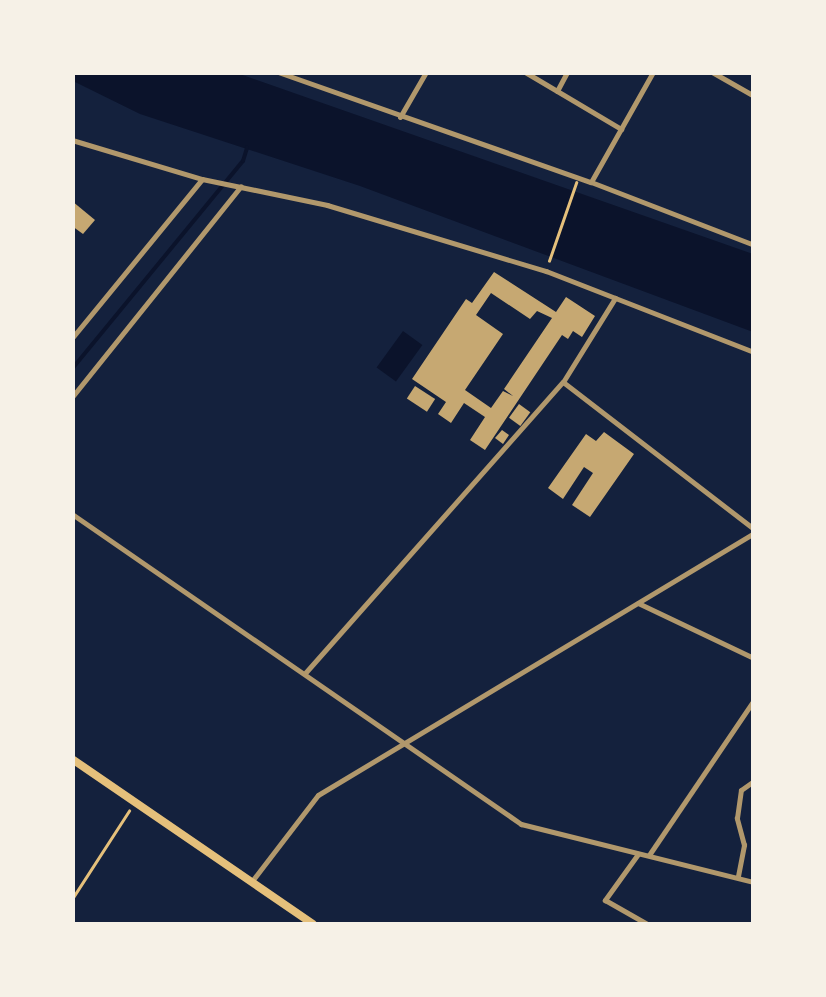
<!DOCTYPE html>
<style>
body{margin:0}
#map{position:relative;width:826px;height:997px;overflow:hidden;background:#14213d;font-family:Raleway,sans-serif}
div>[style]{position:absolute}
.water>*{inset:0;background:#0b132b;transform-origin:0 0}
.stream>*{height:4px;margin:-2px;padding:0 2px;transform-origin:2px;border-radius:2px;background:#0b132b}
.building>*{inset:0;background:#c6a872;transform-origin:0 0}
.path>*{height:2.5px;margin:-1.25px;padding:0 1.25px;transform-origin:1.25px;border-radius:1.25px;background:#e5c07b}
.minor>*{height:5px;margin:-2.5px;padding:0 2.5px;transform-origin:2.5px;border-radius:2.5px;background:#b1986c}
.primary>*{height:8px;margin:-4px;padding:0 4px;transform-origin:4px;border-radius:4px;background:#e5c07b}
span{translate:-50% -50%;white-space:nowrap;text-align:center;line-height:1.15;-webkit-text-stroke:8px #f6f1e7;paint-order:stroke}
.frame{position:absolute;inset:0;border:75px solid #f6f1e7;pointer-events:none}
</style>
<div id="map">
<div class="water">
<div style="clip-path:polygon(72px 73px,237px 73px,753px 254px,753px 332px,360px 186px,140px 114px,73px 81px)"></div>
<div style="left:403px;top:331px;width:24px;height:45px;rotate:36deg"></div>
</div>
<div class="stream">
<div style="left:72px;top:369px;width:269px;rotate:-50.6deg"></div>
<div style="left:243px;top:161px;width:14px;rotate:-73deg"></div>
</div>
<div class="building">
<div style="clip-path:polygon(72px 201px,95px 220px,83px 234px,72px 226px)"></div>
<div style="clip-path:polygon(evenodd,494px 272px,556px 312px,566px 297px,595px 316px,582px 337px,573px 331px,568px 339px,562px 335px,485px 450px,470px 440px,485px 417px,464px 403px,451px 423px,438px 414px,446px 402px,412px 379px,466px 299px,472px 303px,494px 272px,491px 293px,530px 319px,537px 311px,552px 318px,504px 389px,513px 396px,503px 391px,491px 408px,465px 390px,503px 334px,476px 315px,491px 293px)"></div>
<div style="left:415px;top:386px;width:24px;height:15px;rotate:33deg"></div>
<div style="left:519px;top:404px;width:14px;height:17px;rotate:36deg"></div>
<div style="clip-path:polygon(502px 430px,509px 435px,503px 444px,495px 438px)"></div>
<div style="clip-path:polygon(604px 432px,634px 454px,590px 517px,572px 505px,593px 473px,584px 467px,563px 499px,548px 488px,586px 434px,596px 441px)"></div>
</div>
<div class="path">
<div style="left:549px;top:261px;width:83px;rotate:-70.9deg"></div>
<div style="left:72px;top:899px;width:105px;rotate:-57.1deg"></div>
</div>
<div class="minor">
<div style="left:278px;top:72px;width:332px;rotate:19.4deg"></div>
<div style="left:591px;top:182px;width:175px;rotate:21.1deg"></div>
<div style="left:525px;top:72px;width:112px;rotate:30.7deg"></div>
<div style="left:712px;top:72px;width:48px;rotate:29.7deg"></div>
<div style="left:557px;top:91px;width:21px;rotate:-62deg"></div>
<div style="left:400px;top:117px;width:52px;rotate:-60deg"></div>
<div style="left:72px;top:140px;width:136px;rotate:16.7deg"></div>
<div style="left:202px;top:179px;width:128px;rotate:11.7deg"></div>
<div style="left:327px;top:205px;width:229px;rotate:16.8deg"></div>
<div style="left:546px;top:271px;width:223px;rotate:21.3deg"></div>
<div style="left:591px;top:182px;width:126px;rotate:-60.6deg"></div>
<div style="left:72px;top:338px;width:205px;rotate:-50.7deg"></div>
<div style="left:563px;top:382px;width:241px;rotate:37.6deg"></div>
<div style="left:72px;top:397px;width:270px;rotate:-51.3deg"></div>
<div style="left:72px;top:514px;width:546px;rotate:34.62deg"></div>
<div style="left:521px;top:824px;width:240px;rotate:14deg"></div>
<div style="left:638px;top:603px;width:128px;rotate:25.4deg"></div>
<div style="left:306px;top:672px;width:387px;rotate:-48.5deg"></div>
<div style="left:563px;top:382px;width:99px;rotate:-58.2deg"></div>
<div style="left:638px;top:854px;width:57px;rotate:125.7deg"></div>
<div style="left:605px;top:900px;width:48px;rotate:29.7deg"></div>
<div style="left:649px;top:855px;width:187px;rotate:-55.9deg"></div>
<div style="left:738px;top:876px;width:32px;rotate:-79deg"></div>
<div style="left:744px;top:845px;width:28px;rotate:-105deg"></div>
<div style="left:737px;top:818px;width:28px;rotate:-82deg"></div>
<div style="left:741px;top:790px;width:16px;rotate:-35deg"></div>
<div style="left:252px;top:881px;width:108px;rotate:-52.5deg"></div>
<div style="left:318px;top:795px;width:509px;rotate:-31deg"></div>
</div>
<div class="primary">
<div style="left:72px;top:759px;width:292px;rotate:34.4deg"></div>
</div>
<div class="frame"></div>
</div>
